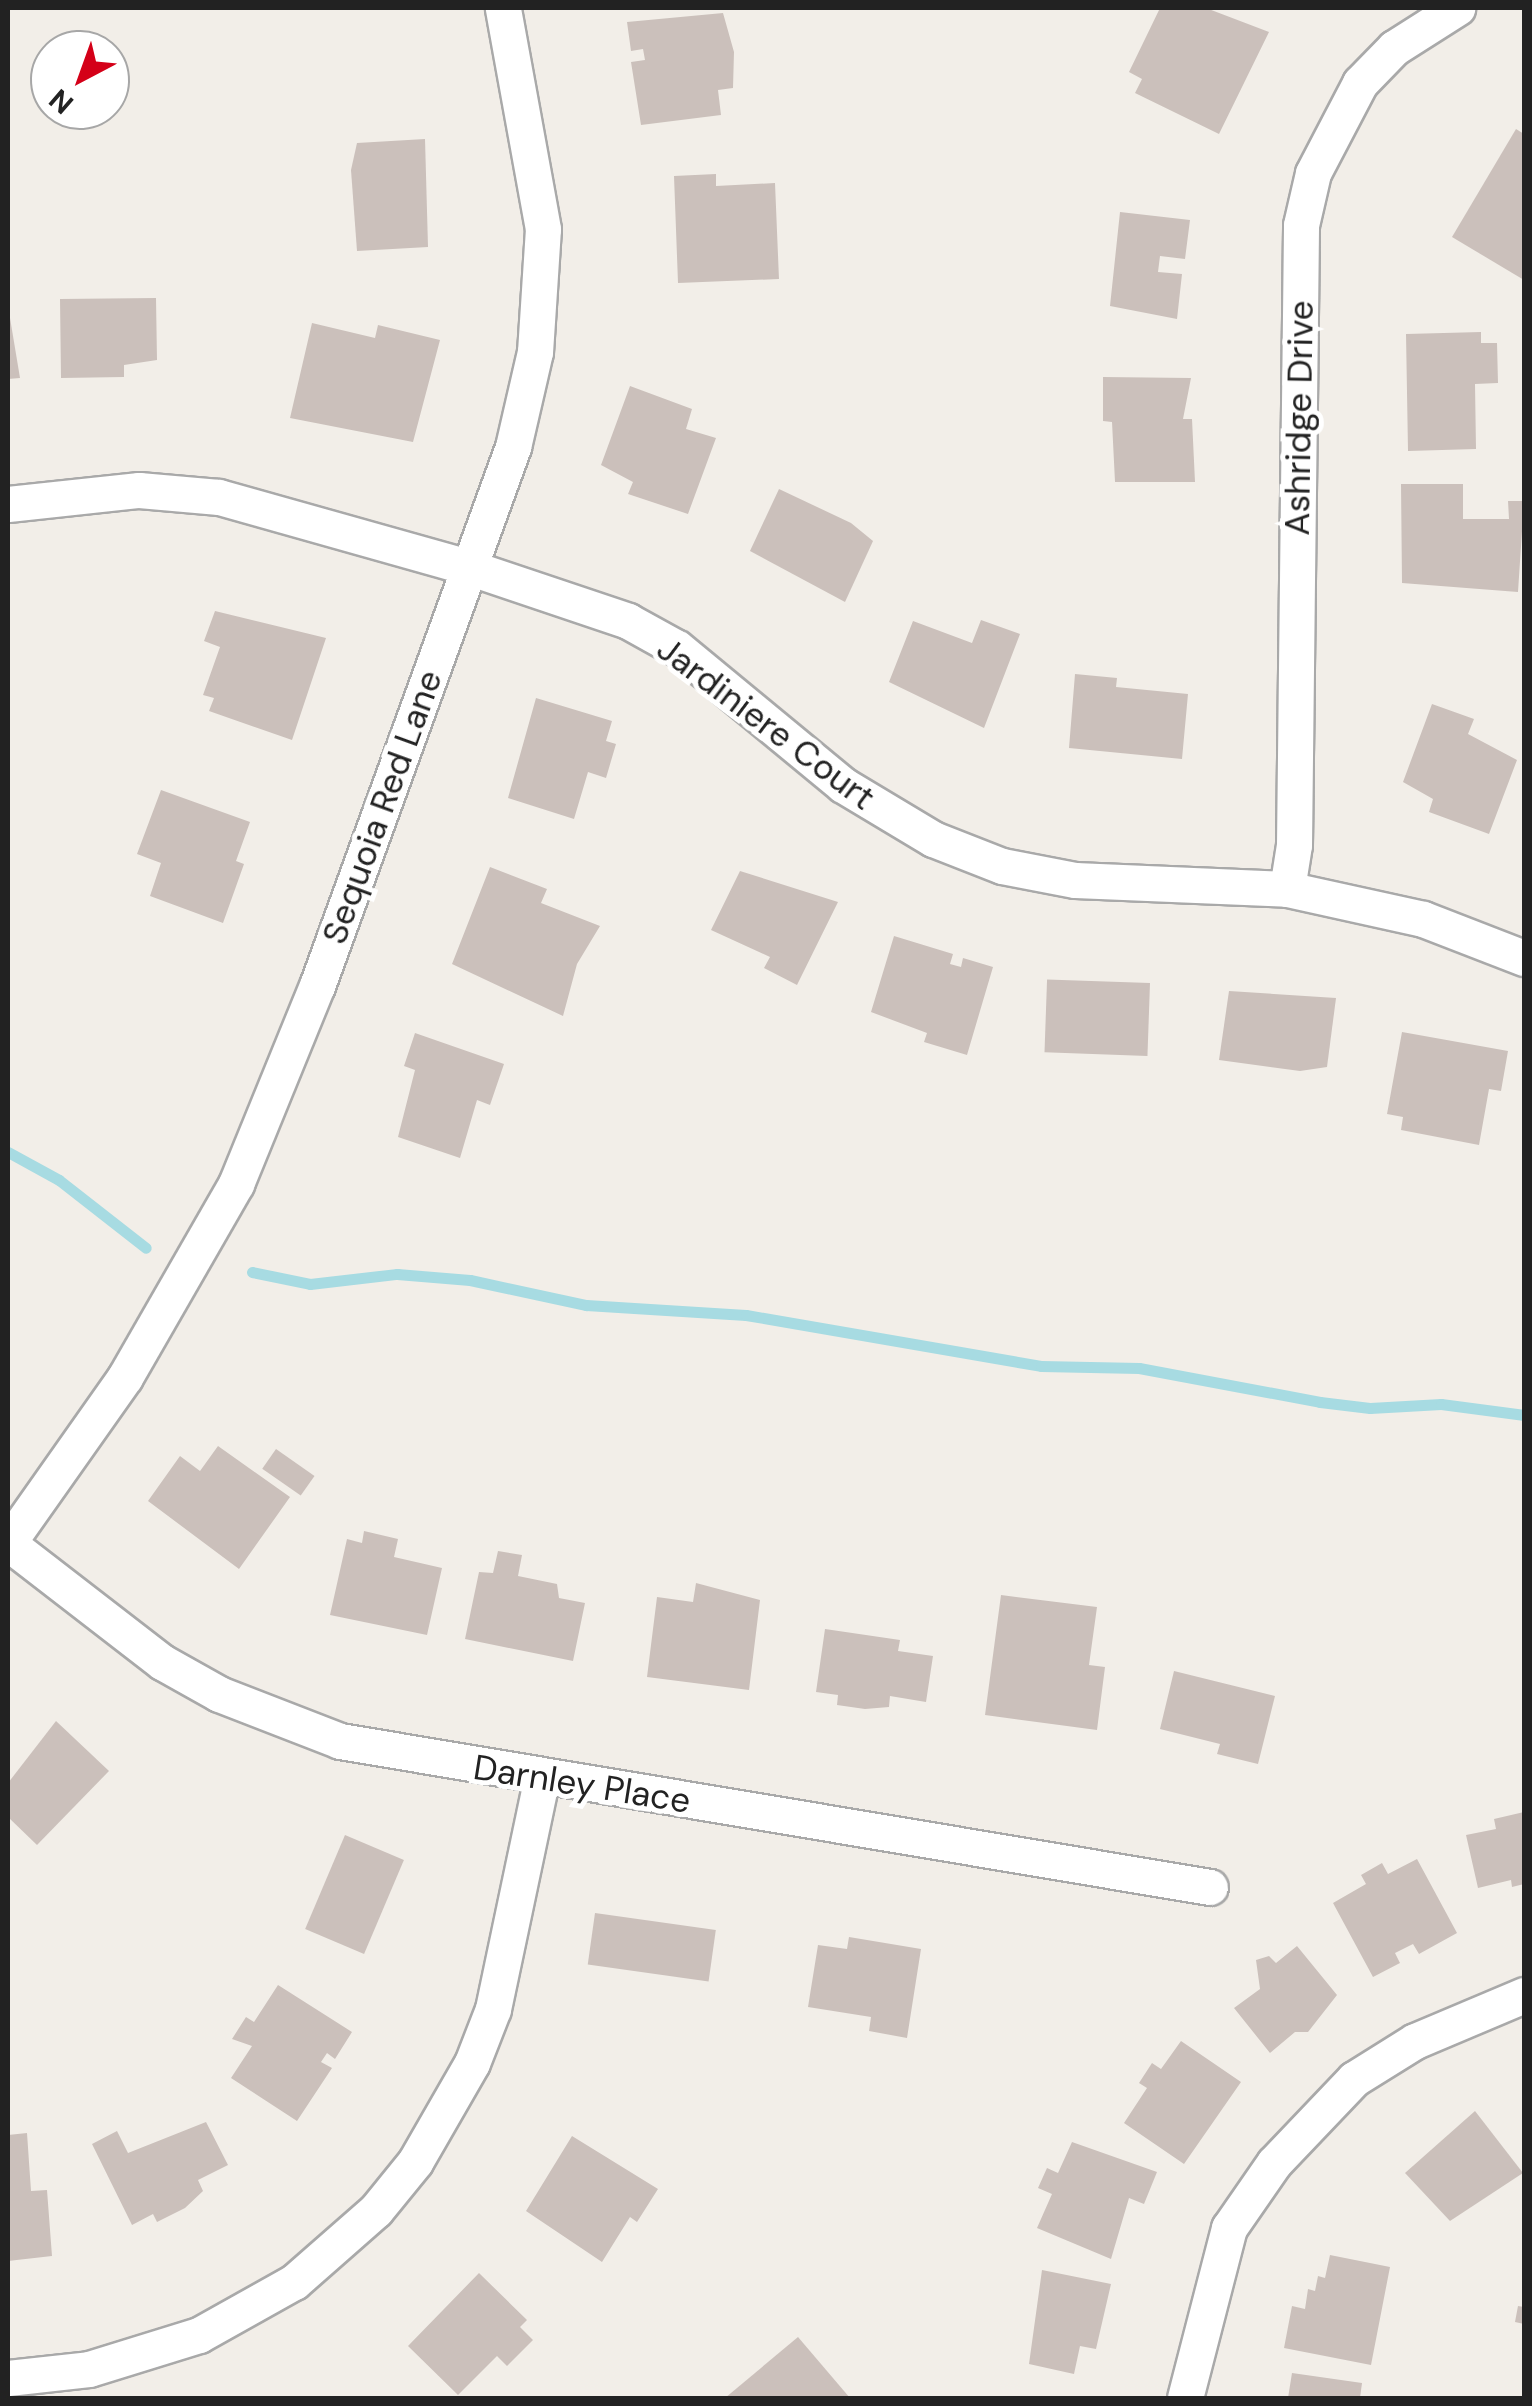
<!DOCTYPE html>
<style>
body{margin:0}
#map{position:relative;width:1532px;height:2406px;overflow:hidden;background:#f2eee8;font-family:"DM Sans",sans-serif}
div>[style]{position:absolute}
.stream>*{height:11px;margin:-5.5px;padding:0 5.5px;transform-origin:5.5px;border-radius:5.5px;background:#a7dbe2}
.building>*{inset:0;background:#cbc0bb;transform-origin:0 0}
.roads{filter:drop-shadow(2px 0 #a9a9a9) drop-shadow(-2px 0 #a9a9a9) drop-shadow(0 2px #a9a9a9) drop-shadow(0 -2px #a9a9a9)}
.street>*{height:35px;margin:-17.5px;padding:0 17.5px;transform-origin:17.5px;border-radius:17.5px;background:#fff}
span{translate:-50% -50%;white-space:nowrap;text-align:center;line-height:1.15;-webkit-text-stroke:10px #fff;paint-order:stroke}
.street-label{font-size:35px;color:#222}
.frame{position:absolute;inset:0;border:10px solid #222;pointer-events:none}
.north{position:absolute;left:30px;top:30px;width:100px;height:100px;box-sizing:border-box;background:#fff;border:2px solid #a7a7a7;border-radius:50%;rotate:221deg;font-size:28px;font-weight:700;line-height:40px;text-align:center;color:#222}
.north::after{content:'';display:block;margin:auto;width:35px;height:45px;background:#d40018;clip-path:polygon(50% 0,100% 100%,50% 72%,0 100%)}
</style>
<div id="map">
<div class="stream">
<div style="left:8px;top:1152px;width:58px;rotate:28.8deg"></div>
<div style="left:59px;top:1180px;width:110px;rotate:38deg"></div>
<div style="left:252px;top:1272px;width:59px;rotate:11.7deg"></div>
<div style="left:310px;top:1284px;width:88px;rotate:-6.6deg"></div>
<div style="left:397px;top:1274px;width:73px;rotate:4.7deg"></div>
<div style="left:470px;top:1280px;width:119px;rotate:12.2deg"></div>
<div style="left:586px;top:1305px;width:160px;rotate:3.6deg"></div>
<div style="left:746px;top:1315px;width:299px;rotate:9.8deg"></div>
<div style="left:1041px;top:1366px;width:98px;rotate:1.2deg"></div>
<div style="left:1139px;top:1368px;width:184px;rotate:10.6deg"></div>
<div style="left:1320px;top:1402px;width:50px;rotate:6.8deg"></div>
<div style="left:1370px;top:1408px;width:71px;rotate:-3.2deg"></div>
<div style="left:1441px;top:1404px;width:84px;rotate:7.5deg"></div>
</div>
<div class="building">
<div style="clip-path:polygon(1160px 8px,1206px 8px,1269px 32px,1219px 134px,1135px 93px,1142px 79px,1129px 72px)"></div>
<div style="clip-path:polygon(723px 13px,734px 52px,733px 88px,718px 90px,721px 115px,641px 125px,631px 62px,645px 60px,643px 49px,631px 51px,627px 22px)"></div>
<div style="clip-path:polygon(1516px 129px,1524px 134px,1524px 280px,1452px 237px)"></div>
<div style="clip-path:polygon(425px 139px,428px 247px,357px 251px,351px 170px,357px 143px)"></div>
<div style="clip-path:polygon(716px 174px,716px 186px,775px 183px,779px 279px,678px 283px,674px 176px)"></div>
<div style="clip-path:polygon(1120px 212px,1190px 220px,1185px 259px,1160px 256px,1158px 272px,1182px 274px,1177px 319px,1110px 306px)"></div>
<div style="clip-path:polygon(156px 298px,157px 360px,124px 365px,124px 377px,61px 378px,60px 299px)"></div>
<div style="clip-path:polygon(8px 318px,10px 318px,20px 378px,8px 379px)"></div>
<div style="clip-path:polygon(312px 323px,375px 338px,378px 325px,440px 340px,413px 442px,290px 418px)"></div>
<div style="clip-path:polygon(1481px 332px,1481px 343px,1497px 343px,1498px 383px,1475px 384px,1476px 449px,1408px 451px,1406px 334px)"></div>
<div style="clip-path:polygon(1103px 377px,1191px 378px,1183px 419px,1192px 419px,1195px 482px,1115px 482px,1112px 422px,1103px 421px)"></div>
<div style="clip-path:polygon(630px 386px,692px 409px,686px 429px,716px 438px,688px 514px,628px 494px,633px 482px,601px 465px)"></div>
<div style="clip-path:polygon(1401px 484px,1463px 484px,1463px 519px,1509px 519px,1508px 501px,1524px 501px,1518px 592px,1402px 583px)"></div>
<div style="clip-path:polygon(779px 489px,851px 523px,873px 541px,845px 602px,750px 551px)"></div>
<div style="clip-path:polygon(215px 611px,326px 638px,292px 740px,209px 711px,214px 698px,203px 695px,220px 647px,204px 641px)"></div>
<div style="clip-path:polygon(981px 620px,1020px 634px,984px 728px,889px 682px,913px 621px,972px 643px)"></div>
<div style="clip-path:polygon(1075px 674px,1117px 678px,1116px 687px,1188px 694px,1182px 759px,1069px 748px)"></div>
<div style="clip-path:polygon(536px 698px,612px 721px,606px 741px,616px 744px,606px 778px,588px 772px,574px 819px,508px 798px)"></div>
<div style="clip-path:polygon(1432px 704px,1474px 719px,1468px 734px,1517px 760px,1489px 834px,1429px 812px,1433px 799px,1403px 782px)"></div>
<div style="clip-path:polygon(161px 790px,250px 822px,236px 861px,244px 864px,223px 923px,150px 896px,161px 863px,137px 854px)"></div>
<div style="clip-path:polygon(490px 867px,547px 889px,541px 903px,600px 926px,577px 964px,563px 1016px,452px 964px)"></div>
<div style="clip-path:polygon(740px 871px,838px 902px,797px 985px,764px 968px,770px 957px,711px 930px)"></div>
<div style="clip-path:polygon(894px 936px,953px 954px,950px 964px,961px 967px,963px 958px,993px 967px,967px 1055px,924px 1042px,927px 1033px,871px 1012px)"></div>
<div style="left:1150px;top:983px;width:73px;height:103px;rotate:92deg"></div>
<div style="clip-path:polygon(1229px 991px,1336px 998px,1327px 1067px,1300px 1071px,1219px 1060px)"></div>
<div style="clip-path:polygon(1402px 1032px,1508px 1051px,1501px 1091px,1489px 1089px,1479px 1145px,1401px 1130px,1403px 1117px,1387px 1114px)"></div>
<div style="clip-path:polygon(415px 1033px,504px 1064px,490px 1105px,477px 1100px,460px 1158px,398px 1137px,415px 1070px,404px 1066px)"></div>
<div style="clip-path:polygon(218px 1446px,290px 1497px,239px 1569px,148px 1501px,180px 1456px,200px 1471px)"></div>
<div style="left:276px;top:1449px;width:47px;height:24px;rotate:35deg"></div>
<div style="clip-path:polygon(364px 1531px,398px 1539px,394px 1557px,442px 1568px,427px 1635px,330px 1615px,347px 1539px,362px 1543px)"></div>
<div style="clip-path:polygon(498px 1551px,522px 1555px,518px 1576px,557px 1584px,559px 1598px,585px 1603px,573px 1661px,465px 1639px,479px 1572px,493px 1573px)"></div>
<div style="clip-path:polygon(696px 1583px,760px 1600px,749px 1690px,647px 1677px,657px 1597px,693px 1602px)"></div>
<div style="clip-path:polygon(1001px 1595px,1097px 1607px,1089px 1665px,1105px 1667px,1097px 1730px,985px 1715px)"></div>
<div style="clip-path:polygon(825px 1629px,900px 1640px,898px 1651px,933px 1656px,926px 1702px,890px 1696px,889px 1707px,865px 1709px,837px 1705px,838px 1695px,816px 1692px)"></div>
<div style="clip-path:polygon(1174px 1671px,1275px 1696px,1258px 1764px,1217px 1754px,1220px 1744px,1160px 1729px)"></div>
<div style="clip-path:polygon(56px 1721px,109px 1771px,37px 1845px,8px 1817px,8px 1783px)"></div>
<div style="clip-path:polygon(1524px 1812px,1524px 1884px,1512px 1887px,1511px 1880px,1478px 1888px,1466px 1835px,1496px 1829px,1494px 1819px)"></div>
<div style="left:345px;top:1835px;width:64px;height:102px;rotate:23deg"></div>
<div style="clip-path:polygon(1417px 1859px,1457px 1933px,1419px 1954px,1413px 1944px,1395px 1953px,1400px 1963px,1373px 1977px,1333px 1903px,1366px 1884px,1361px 1875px,1382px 1863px,1388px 1874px)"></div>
<div style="left:595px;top:1913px;width:122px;height:52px;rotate:8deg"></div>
<div style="clip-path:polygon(849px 1937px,921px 1949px,907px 2038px,869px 2031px,871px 2017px,808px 2007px,818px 1945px,847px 1949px)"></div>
<div style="clip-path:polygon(1297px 1946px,1337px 1995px,1308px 2032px,1295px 2032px,1270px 2053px,1234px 2008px,1260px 1989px,1256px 1960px,1269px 1956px,1276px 1963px)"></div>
<div style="clip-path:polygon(278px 1985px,352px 2032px,335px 2059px,327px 2053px,321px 2062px,332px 2068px,297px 2121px,231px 2078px,252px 2046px,232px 2039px,246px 2017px,254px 2022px)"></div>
<div style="clip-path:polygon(1181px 2041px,1241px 2082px,1184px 2164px,1124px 2123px,1147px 2088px,1139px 2083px,1152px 2063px,1161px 2069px)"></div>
<div style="clip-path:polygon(1475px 2111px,1523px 2173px,1450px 2221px,1405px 2173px)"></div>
<div style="clip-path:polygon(206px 2122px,228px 2165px,198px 2180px,203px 2191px,185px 2208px,157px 2222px,153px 2214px,132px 2225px,92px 2144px,117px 2131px,128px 2153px)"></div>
<div style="clip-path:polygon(27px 2133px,31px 2191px,47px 2190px,52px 2256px,8px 2261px,8px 2135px)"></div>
<div style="clip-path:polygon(572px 2136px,658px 2189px,637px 2222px,630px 2217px,602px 2262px,526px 2211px)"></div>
<div style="clip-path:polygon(1072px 2142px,1157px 2172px,1144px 2204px,1129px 2198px,1111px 2259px,1037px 2228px,1052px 2194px,1038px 2188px,1047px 2168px,1058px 2173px)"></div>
<div style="clip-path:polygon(1330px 2255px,1390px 2267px,1371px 2365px,1284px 2348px,1292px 2306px,1305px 2309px,1308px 2289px,1315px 2291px,1318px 2276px,1325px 2278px)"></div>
<div style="clip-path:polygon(1042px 2270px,1111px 2284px,1096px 2349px,1080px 2346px,1074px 2374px,1029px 2364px)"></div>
<div style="clip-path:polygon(479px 2273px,527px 2320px,520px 2327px,533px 2340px,507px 2366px,497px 2356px,458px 2395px,408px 2346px)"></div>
<div style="clip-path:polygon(1518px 2306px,1524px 2307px,1524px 2324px,1515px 2322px)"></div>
<div style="clip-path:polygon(798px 2337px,850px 2398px,725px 2398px)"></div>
<div style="clip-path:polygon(1292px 2373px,1362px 2383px,1360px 2398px,1288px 2398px)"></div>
</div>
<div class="roads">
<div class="street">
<div style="left:8px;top:504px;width:132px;rotate:-6.1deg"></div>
<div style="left:139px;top:490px;width:80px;rotate:5deg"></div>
<div style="left:219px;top:497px;width:259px;rotate:15.7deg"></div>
<div style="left:468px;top:567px;width:169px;rotate:18.6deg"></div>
<div style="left:628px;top:621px;width:56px;rotate:28.9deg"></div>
<div style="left:677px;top:648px;width:215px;rotate:39.5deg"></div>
<div style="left:843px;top:785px;width:105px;rotate:31deg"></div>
<div style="left:933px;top:839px;width:74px;rotate:21.4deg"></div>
<div style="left:1002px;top:866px;width:74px;rotate:10.9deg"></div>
<div style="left:1075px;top:880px;width:212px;rotate:2.4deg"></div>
<div style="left:1287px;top:889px;width:139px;rotate:12.4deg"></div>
<div style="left:1423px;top:919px;width:108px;rotate:21.1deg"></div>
<div style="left:1287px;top:889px;width:45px;rotate:-81deg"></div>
<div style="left:1294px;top:845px;width:620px;rotate:-89.35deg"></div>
<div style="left:1301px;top:225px;width:53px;rotate:-77deg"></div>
<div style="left:1313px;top:173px;width:102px;rotate:-62.4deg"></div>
<div style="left:1360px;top:83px;width:49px;rotate:-45.8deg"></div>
<div style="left:1394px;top:48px;width:75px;rotate:-32.4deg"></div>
<div style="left:8px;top:1543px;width:203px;rotate:-54.8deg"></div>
<div style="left:125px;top:1377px;width:223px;rotate:-60.1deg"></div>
<div style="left:236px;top:1184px;width:214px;rotate:-67.8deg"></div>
<div style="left:317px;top:986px;width:574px;rotate:-70.02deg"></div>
<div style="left:513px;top:447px;width:98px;rotate:-77deg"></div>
<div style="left:535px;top:352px;width:123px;rotate:-86.3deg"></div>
<div style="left:543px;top:229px;width:225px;rotate:-100.3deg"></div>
<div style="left:8px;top:1543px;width:195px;rotate:37.7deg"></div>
<div style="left:162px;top:1662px;width:65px;rotate:29.3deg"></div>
<div style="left:219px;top:1694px;width:130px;rotate:21.2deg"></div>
<div style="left:340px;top:1741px;width:882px;rotate:9.53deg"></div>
<div style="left:8px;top:2378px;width:81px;rotate:-6.3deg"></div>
<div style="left:89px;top:2369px;width:115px;rotate:-17.2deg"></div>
<div style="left:199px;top:2335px;width:109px;rotate:-29.2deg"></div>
<div style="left:294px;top:2282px;width:109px;rotate:-41.3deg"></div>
<div style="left:376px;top:2210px;width:62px;rotate:-50.9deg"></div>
<div style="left:415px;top:2162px;width:114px;rotate:-60.1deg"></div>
<div style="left:472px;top:2063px;width:58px;rotate:-68.7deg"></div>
<div style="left:493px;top:2009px;width:237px;rotate:-78.1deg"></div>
<div style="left:1185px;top:2398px;width:176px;rotate:-75.5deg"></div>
<div style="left:1229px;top:2228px;width:79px;rotate:-55.3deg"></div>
<div style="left:1274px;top:2163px;width:116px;rotate:-46.4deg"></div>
<div style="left:1354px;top:2079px;width:72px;rotate:-31.9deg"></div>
<div style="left:1415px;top:2041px;width:118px;rotate:-22.9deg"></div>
</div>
</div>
<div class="street-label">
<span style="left:1299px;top:418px;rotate:-89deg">Ashridge Drive</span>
<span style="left:766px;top:723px;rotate:37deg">Jardiniere Court</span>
<span style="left:382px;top:807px;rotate:-70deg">Sequoia Red Lane</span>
<span style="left:582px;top:1784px;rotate:9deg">Darnley Place</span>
</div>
<div class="frame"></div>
<div class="north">N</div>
</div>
